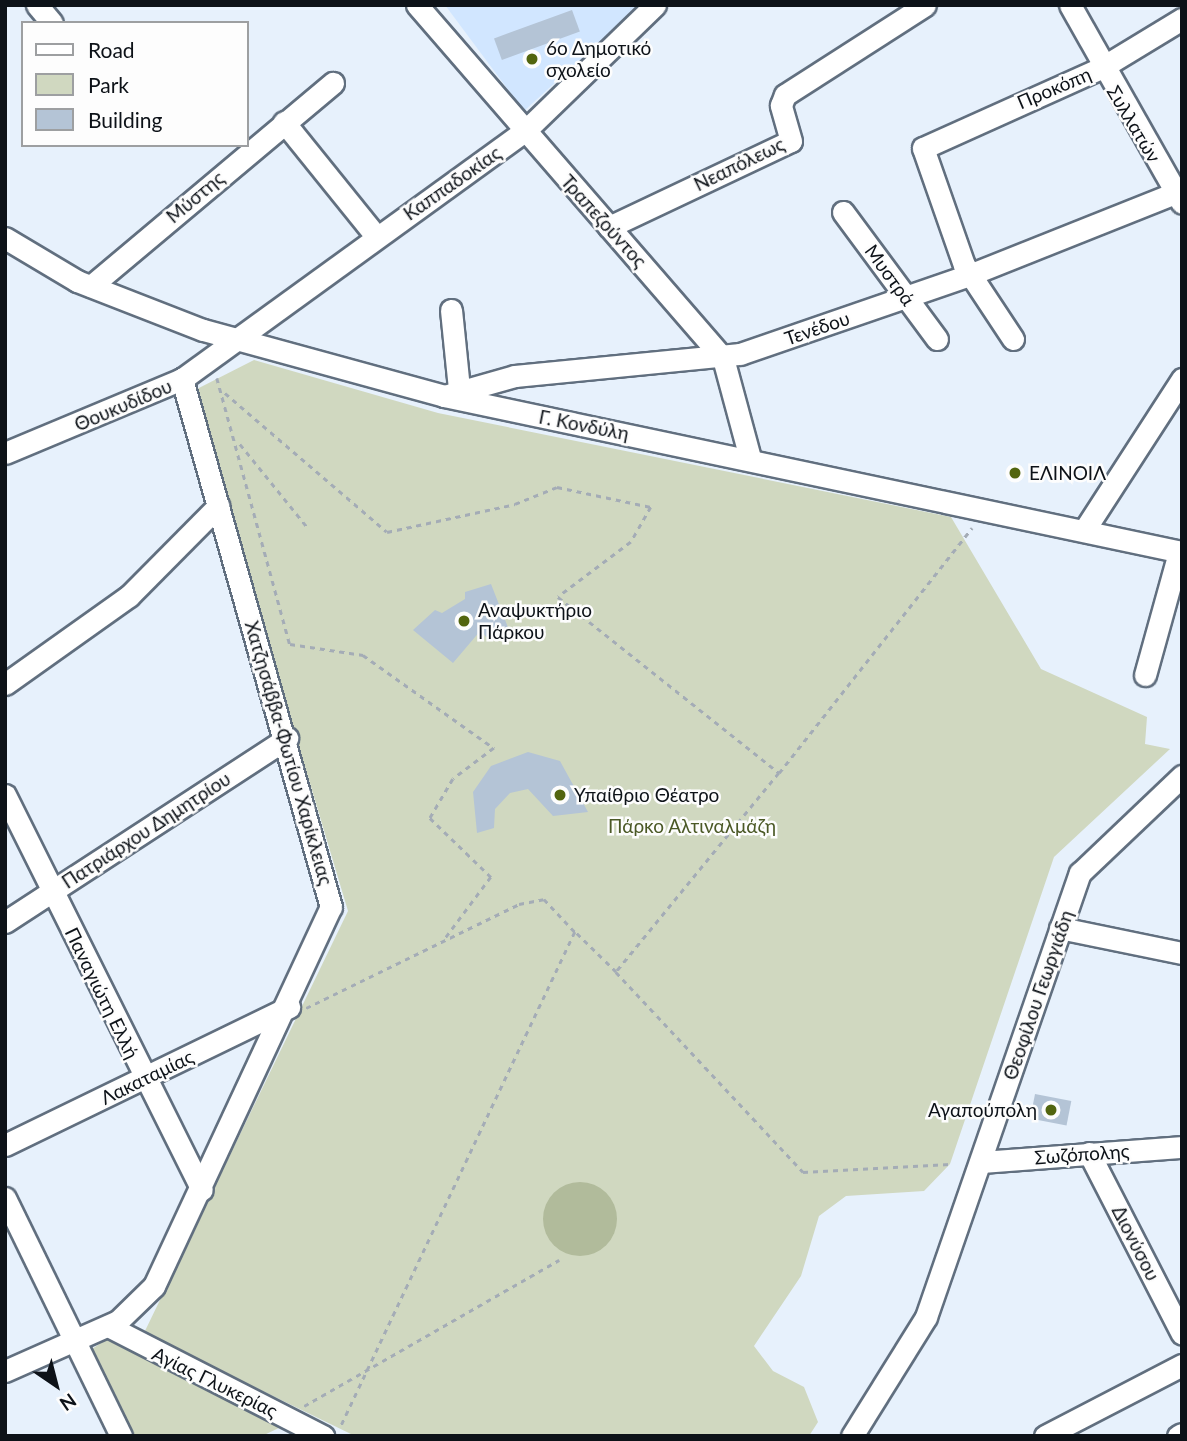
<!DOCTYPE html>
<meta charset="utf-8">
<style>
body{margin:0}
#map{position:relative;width:1187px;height:1441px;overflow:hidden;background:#e7f1fc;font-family:Lato,sans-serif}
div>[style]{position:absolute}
.built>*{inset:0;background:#d1e6ff}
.green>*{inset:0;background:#d0d8c0}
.water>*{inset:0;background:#b1bb9b}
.round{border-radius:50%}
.building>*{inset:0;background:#b4c4d6;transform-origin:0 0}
.path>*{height:2.5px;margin-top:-1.25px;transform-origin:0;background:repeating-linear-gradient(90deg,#a4acb6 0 5px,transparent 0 10px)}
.roads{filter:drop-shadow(2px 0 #616f7f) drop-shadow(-2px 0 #616f7f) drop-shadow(0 2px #616f7f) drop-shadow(0 -2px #616f7f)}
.minor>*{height:21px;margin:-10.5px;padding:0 10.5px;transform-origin:10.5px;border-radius:10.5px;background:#fff}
.dots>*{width:19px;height:19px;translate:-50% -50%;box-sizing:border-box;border:4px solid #fdfdfd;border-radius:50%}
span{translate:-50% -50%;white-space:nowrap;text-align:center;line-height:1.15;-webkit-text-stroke:5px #fdfdfd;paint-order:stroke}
.poi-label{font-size:19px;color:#0d1218}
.left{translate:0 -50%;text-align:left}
.right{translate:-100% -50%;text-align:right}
.street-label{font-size:19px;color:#0d1218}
.park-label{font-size:19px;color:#4b5926}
.frame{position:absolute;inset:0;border:7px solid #0d1218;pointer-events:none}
.legend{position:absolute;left:21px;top:21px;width:228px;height:126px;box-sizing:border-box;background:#fdfdfd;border:2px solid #9d9fa1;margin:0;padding:9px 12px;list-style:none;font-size:21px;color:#0d1218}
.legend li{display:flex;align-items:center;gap:14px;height:35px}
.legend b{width:35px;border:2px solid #9d9fa1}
.north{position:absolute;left:21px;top:1350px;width:70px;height:70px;-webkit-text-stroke:5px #fdfdfd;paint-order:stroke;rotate:145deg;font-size:19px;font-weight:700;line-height:28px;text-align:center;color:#0d1218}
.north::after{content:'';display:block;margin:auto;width:24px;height:32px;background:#0d1218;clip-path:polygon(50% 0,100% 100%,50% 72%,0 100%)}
</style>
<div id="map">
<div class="built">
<div style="clip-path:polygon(445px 5px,640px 5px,524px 111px)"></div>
</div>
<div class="green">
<div style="clip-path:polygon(254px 360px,438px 413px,951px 517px,1041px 669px,1147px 717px,1145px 744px,1170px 749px,1054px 857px,950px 1164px,924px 1191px,846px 1196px,819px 1216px,801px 1276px,754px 1346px,773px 1371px,804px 1387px,818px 1422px,809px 1436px,355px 1436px,144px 1333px,348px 911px,193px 391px)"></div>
<div style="clip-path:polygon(108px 1338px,196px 1383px,283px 1426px,262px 1436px,131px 1436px,92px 1349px)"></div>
</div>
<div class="water">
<div class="round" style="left:543px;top:1182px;width:74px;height:74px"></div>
</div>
<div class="building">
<div style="left:572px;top:10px;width:23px;height:83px;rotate:70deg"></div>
<div style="clip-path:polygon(491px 584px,509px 630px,486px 637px,481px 630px,453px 663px,413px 630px,435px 610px,442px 613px,465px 599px,465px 592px)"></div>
<div style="clip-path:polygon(528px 752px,560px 761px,588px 812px,553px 816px,528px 789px,510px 793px,495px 809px,494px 828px,477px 833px,473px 792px,491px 766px)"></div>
<div style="left:1035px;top:1094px;width:37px;height:25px;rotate:11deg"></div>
</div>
<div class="path">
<div style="left:217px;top:378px;width:276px;rotate:74.7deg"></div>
<div style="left:290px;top:644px;width:74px;rotate:8.6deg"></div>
<div style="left:363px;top:655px;width:161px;rotate:35.4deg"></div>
<div style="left:494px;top:748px;width:51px;rotate:142.9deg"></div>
<div style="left:453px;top:779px;width:45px;rotate:120.5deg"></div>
<div style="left:430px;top:818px;width:85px;rotate:44deg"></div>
<div style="left:491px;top:877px;width:79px;rotate:126.7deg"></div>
<div style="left:225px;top:393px;width:213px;rotate:40.6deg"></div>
<div style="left:387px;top:532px;width:131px;rotate:-12.3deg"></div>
<div style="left:515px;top:504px;width:45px;rotate:-22deg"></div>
<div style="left:557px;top:487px;width:96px;rotate:12deg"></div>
<div style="left:651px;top:507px;width:40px;rotate:119.7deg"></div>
<div style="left:631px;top:542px;width:91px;rotate:143deg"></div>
<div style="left:558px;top:597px;width:283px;rotate:38.5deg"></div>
<div style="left:779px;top:773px;width:257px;rotate:129.3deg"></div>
<div style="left:616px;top:972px;width:57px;rotate:-135.7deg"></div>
<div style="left:240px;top:444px;width:108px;rotate:51deg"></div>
<div style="left:779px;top:773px;width:312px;rotate:-51.8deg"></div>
<div style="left:616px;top:972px;width:274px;rotate:46.9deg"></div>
<div style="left:803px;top:1172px;width:147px;rotate:-3.1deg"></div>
<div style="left:306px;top:1008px;width:237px;rotate:-26deg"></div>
<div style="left:519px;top:904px;width:25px;rotate:-11deg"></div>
<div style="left:544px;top:899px;width:45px;rotate:46.8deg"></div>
<div style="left:575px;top:932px;width:549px;rotate:115.35deg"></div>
<div style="left:304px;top:1406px;width:294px;rotate:-29.8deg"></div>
</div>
<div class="roads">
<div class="minor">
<div style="left:37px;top:5px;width:23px;rotate:50deg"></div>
<div style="left:417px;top:5px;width:467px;rotate:49.1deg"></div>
<div style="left:723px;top:358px;width:104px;rotate:74.9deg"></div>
<div style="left:1070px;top:5px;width:227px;rotate:60.5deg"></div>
<div style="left:284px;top:122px;width:146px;rotate:51.1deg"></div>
<div style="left:843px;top:212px;width:158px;rotate:53.5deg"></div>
<div style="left:609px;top:227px;width:201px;rotate:-25.3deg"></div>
<div style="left:791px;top:141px;width:37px;rotate:-106deg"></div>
<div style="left:781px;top:105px;width:11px;rotate:-68deg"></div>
<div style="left:785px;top:95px;width:166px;rotate:-32.7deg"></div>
<div style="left:5px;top:238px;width:84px;rotate:30.8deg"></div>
<div style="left:77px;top:281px;width:135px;rotate:21.3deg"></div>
<div style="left:203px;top:330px;width:250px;rotate:15.3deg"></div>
<div style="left:444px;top:396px;width:754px;rotate:11.94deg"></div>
<div style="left:91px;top:286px;width:316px;rotate:-40deg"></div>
<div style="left:451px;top:310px;width:79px;rotate:84.2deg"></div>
<div style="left:1013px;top:339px;width:89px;rotate:-123.5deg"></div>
<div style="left:964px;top:265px;width:124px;rotate:-109.3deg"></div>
<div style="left:923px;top:148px;width:195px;rotate:-24.2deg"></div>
<div style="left:1101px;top:68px;width:95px;rotate:-31.2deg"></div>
<div style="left:444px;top:396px;width:74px;rotate:-15.7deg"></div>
<div style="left:515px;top:376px;width:226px;rotate:-5.6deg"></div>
<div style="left:740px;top:354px;width:242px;rotate:-19deg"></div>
<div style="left:969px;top:275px;width:222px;rotate:-21.7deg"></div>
<div style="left:5px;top:453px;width:192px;rotate:-22.7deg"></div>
<div style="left:182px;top:379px;width:423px;rotate:-35.9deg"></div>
<div style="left:525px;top:131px;width:181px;rotate:-44.1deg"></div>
<div style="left:1085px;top:529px;width:179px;rotate:-57.1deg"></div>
<div style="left:1145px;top:675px;width:128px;rotate:-74.5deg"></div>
<div style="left:5px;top:684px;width:152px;rotate:-35.4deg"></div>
<div style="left:129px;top:596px;width:127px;rotate:-45.3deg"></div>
<div style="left:5px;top:795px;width:441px;rotate:63.5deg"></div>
<div style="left:5px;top:922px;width:337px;rotate:-33.1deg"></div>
<div style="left:1060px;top:928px;width:125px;rotate:11.6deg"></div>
<div style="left:5px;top:1145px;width:316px;rotate:-25.9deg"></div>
<div style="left:1089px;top:1153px;width:203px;rotate:62.8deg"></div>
<div style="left:982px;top:1162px;width:201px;rotate:-4.3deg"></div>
<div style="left:5px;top:1198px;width:265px;rotate:64deg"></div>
<div style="left:108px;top:1326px;width:242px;rotate:27.1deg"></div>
<div style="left:5px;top:1371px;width:124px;rotate:-23.9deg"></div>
<div style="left:118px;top:1321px;width:50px;rotate:-44.2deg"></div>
<div style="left:154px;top:1286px;width:418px;rotate:-65deg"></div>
<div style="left:331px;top:907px;width:549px;rotate:-105.76deg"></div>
<div style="left:852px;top:1436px;width:140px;rotate:-58.1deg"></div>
<div style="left:926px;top:1317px;width:470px;rotate:-70.9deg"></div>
<div style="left:1080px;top:873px;width:141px;rotate:-43.6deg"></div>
<div style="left:1045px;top:1436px;width:154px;rotate:-27.4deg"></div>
<div style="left:1178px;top:1436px;width:4px;rotate:-27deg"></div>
</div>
</div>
<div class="dots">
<div style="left:532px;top:59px;background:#52650f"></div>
<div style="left:1015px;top:473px;background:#52650f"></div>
<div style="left:464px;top:621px;background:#52650f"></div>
<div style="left:560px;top:795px;background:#52650f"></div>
<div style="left:1051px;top:1110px;background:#52650f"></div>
</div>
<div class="poi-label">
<span class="left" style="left:546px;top:59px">6ο Δημοτικό<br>σχολείο</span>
<span class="left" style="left:1029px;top:473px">ΕΛΙΝΟΙΛ</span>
<span class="left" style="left:478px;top:621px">Αναψυκτήριο<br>Πάρκου</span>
<span class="left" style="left:574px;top:795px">Υπαίθριο Θέατρο</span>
<span class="right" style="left:1037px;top:1110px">Αγαπούπολη</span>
</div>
<div class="street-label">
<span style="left:1054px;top:88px;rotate:-23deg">Προκόπη</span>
<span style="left:1134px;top:124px;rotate:59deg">Συλλατών</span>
<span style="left:739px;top:164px;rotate:-26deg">Νεαπόλεως</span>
<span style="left:452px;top:183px;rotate:-35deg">Καππαδοκίας</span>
<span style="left:195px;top:197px;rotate:-40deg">Μύστης</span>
<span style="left:604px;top:221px;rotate:48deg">Τραπεζούντος</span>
<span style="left:890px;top:275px;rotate:54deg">Μυστρά</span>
<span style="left:817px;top:328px;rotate:-19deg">Τενέδου</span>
<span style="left:123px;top:405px;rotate:-23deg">Θουκυδίδου</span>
<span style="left:584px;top:425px;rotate:11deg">Γ. Κονδύλη</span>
<span style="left:289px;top:753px;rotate:74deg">Χατζησάββα-Φωτίου Χαρίκλειας</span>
<span style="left:146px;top:830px;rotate:-33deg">Πατριάρχου Δημητρίου</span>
<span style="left:102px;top:993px;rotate:64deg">Παναγιώτη Ελλή</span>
<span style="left:1038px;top:995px;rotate:-71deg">Θεοφίλου Γεωργιάδη</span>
<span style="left:147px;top:1077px;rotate:-26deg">Λακαταμίας</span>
<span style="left:1082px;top:1154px;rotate:-4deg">Σωζόπολης</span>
<span style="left:1136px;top:1243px;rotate:63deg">Διονύσου</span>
<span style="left:215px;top:1382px;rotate:26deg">Αγίας Γλυκερίας</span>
</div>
<div class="park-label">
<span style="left:692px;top:826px">Πάρκο Αλτιναλμάζη</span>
</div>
<div class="frame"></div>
<ul class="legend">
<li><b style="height:9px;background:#fff"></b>Road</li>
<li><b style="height:19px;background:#d0d8c0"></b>Park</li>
<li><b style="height:19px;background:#b4c4d6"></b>Building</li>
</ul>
<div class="north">N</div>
</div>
